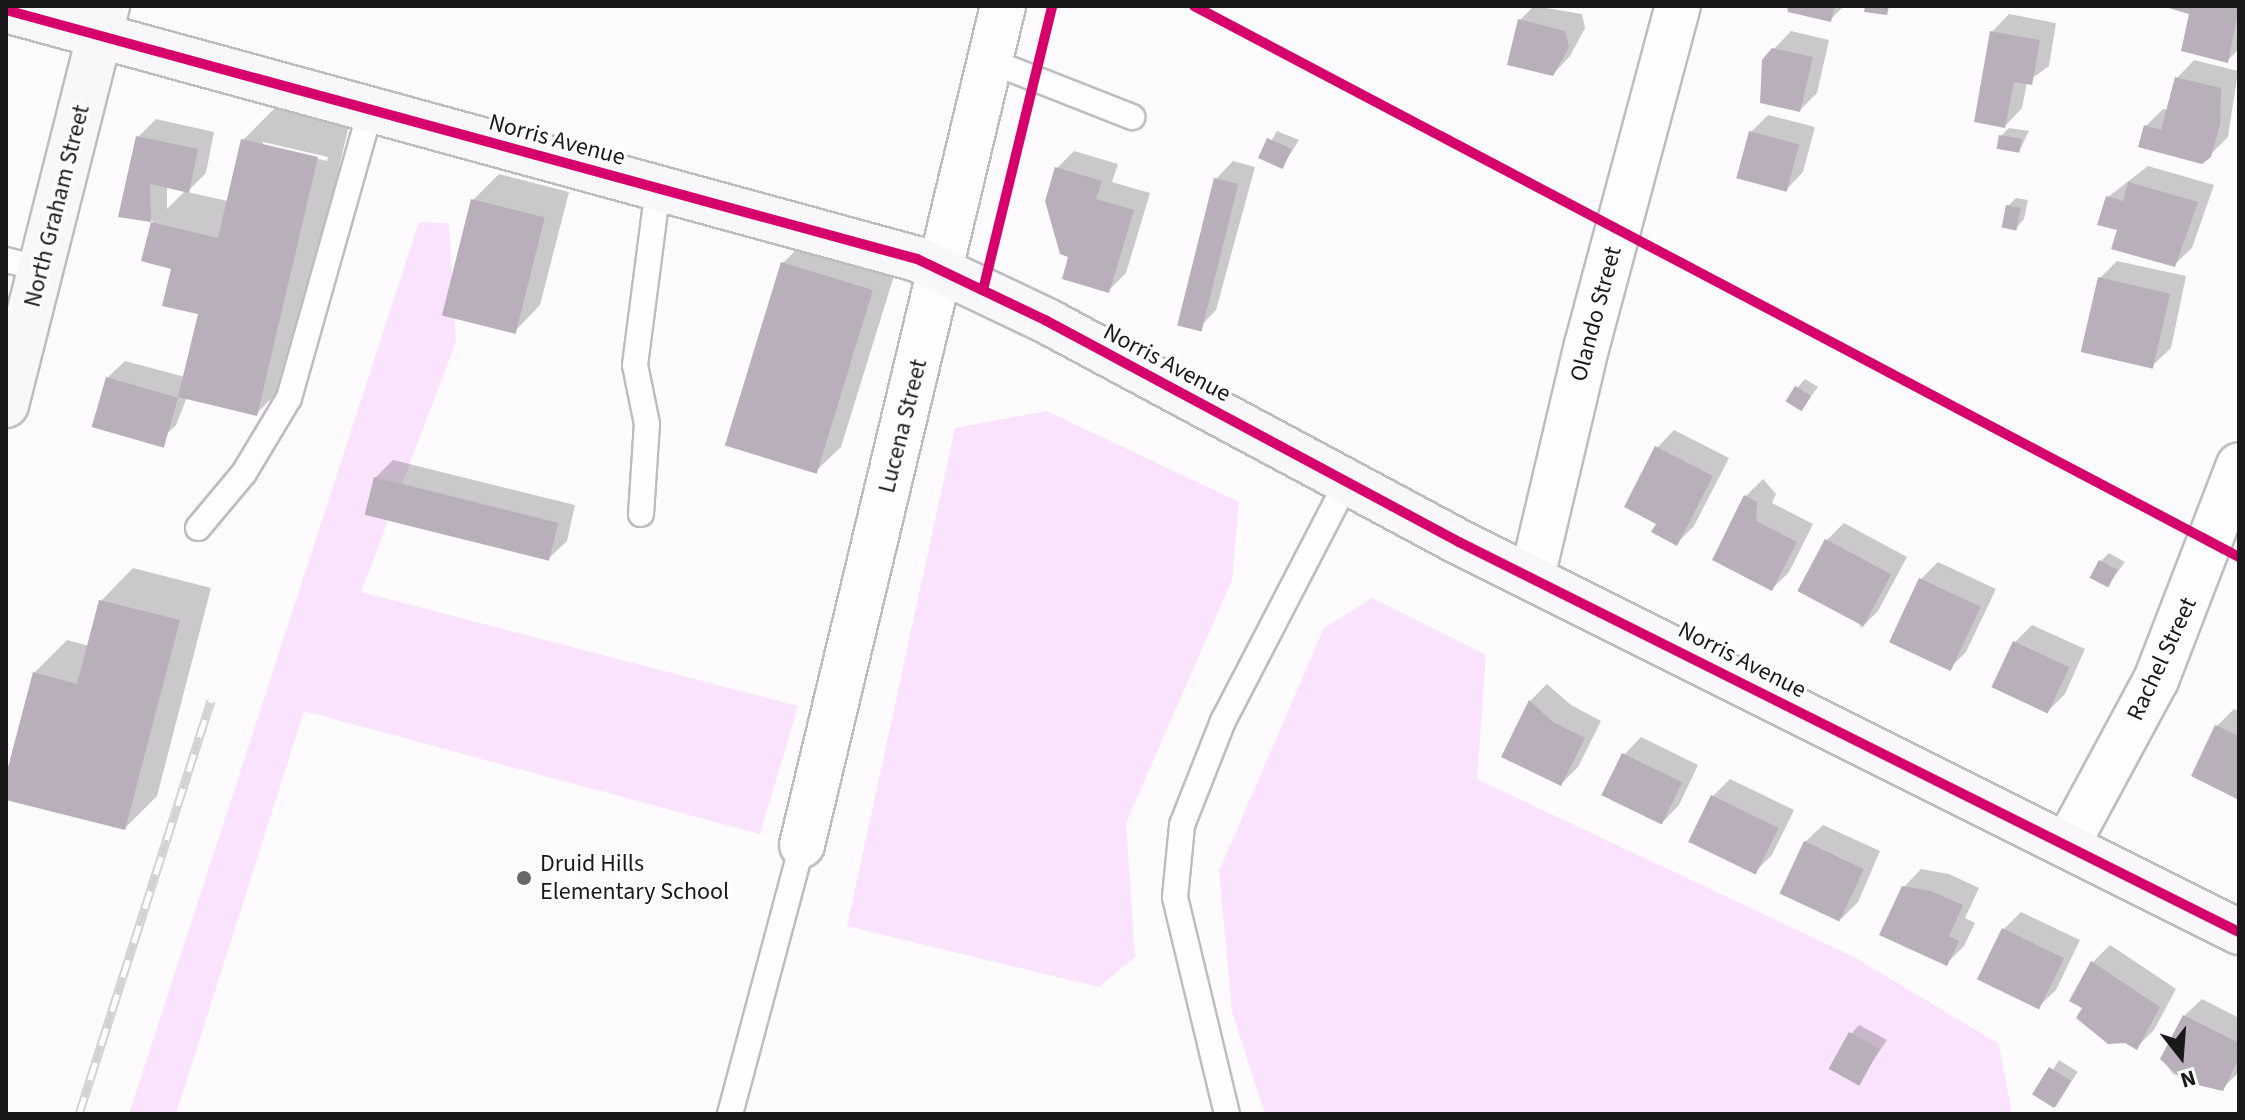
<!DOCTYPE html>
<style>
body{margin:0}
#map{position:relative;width:2245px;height:1120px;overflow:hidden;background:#fdfbfd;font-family:"Source Sans 3",sans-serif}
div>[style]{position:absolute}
.green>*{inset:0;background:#fae4fd}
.shadow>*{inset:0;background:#0003;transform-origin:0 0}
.building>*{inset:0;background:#b8afba;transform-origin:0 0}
.roads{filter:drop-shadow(2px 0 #bebcbe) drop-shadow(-2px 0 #bebcbe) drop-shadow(0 2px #bebcbe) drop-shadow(0 -2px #bebcbe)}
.lane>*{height:24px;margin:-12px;padding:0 12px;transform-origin:12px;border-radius:12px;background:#fffeff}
.street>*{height:44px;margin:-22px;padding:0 22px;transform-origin:22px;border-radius:22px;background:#fffeff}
.secondary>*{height:44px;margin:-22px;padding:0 22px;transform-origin:22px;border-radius:22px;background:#faf7fa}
.rail>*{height:9px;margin-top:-4.5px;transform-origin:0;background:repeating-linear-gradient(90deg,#fff 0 18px,#d3d2d3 0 36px);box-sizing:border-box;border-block:2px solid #d3d2d3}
.cycleway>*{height:10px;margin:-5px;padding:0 5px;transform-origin:5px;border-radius:5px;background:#d6006c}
.dots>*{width:22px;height:22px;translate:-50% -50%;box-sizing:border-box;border:4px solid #fff;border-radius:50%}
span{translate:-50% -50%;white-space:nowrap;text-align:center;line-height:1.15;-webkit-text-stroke:6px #fff;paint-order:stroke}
.street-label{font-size:24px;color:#1b181c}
.poi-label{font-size:24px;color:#1b181c}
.left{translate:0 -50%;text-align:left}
.frame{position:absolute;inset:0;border:8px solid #1b181c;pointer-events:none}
.north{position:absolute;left:2141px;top:1016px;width:80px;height:80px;-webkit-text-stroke:6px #fff;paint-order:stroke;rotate:163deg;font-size:22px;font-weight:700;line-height:32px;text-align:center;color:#1b181c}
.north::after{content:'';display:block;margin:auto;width:28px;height:36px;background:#1b181c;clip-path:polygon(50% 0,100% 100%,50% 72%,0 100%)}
</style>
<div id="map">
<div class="green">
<div style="clip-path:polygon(419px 222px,449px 223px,456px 342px,361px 592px,798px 706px,760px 834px,304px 711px,176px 1114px,129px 1114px)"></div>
<div style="clip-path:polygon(1047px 411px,1239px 502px,1232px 580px,1126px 823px,1135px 957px,1099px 987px,847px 926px,955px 428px)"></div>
<div style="clip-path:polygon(1372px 598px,1486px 655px,1477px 779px,1854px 957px,1999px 1044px,2012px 1114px,1265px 1114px,1232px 1012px,1219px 871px,1324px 628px)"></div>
</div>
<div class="shadow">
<div style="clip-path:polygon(1534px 6px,1582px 14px,1585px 28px,1570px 56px,1553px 74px,1520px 20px)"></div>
<div style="clip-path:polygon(1790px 6px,1844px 6px,1830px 20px)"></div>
<div style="clip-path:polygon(2165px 6px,2239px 6px,2239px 49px,2228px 60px,2192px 12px)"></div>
<div style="clip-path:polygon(2009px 14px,2056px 23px,2049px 66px,2027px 82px,2022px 108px,2005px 126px,1992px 32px)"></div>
<div style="clip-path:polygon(1791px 31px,1829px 40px,1817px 93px,1800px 110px,1774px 49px)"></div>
<div style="clip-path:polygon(2194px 60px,2238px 71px,2228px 137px,2210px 155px,2146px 126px,2163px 109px,2168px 110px,2177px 78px)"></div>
<div style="clip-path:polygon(evenodd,275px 108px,349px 125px,289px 381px,257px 413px,187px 397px,176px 425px,158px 442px,107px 378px,125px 361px,185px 377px,200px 313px,173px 267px,144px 260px,153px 221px,121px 215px,138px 137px,156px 119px,214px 132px,206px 173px,187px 192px,228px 201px,243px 140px,275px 108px,263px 142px,328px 157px,327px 161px,263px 146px,263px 142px,275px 108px,167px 186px,186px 190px,167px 209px,167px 186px)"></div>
<div style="clip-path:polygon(1768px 115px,1815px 127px,1803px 172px,1786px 190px,1751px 132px)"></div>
<div style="clip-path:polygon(2009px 128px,2029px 131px,2019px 152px,2001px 136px)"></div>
<div style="clip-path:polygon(1277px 131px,1299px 140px,1282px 167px,1261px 158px)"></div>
<div style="clip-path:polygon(1074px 151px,1118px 164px,1112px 182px,1150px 193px,1126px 273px,1108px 291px,1071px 255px,1057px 168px)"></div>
<div style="clip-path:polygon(1233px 161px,1255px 167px,1216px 310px,1199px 328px,1216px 179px)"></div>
<div style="clip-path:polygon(2148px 166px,2214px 185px,2192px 248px,2174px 265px,2119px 229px,2108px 197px)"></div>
<div style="clip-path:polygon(499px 174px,569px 192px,540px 305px,515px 331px,473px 200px)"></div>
<div style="clip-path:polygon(2016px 198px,2028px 200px,2024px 219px,2016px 228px,2008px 206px)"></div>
<div style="clip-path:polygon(808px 238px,897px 266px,841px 447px,815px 472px,783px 263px)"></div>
<div style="clip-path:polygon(2117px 261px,2186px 276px,2171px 348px,2153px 365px,2100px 278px)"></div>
<div style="clip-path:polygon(1805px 379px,1818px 387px,1802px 408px,1797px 388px)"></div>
<div style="clip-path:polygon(1674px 430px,1729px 458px,1694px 526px,1677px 543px,1659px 523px,1657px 448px)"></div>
<div style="clip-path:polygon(393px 460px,575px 505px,567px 541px,549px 558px,375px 478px)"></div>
<div style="clip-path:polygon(1763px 479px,1776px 494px,1772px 503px,1813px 524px,1789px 572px,1772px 589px,1746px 496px)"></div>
<div style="clip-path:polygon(1844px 523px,1907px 557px,1878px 611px,1861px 628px,1826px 541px)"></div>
<div style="clip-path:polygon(2109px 553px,2125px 562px,2109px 584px,2100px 562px)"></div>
<div style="clip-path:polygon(1938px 562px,1996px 589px,1966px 652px,1949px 669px,1921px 579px)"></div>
<div style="clip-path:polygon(133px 568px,211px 588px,157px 796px,125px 828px,6px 798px,34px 673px,67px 640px,89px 646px,101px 601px)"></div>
<div style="clip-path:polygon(2032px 625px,2085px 649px,2065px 694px,2048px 711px,2015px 642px)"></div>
<div style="clip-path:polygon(1547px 684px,1571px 705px,1601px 721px,1578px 767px,1561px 784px,1530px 701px)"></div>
<div style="clip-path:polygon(2234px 709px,2239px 711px,2239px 798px,2193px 775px,2217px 726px)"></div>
<div style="clip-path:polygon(1641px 737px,1698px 765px,1679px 805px,1662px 823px,1624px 755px)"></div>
<div style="clip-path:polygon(1730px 779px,1794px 810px,1772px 855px,1755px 872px,1713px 796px)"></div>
<div style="clip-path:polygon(1823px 825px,1880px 851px,1858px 902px,1841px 919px,1805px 842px)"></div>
<div style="clip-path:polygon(1921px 869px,1949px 874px,1979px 888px,1965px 918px,1975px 923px,1964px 946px,1947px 963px,1904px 887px)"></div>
<div style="clip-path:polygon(2021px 912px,2080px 940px,2056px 990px,2038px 1007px,2004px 929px)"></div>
<div style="clip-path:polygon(2110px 945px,2176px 989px,2154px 1030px,2137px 1047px,2084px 1007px,2092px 963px)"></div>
<div style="clip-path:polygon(2202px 999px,2239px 1018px,2239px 1072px,2222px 1089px,2173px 1074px,2162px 1059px,2184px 1016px)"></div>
<div style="clip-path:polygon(1859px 1025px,1887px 1040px,1858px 1083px,1851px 1034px)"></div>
<div style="left:2059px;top:1060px;width:22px;height:42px;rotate:32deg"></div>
</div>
<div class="building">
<div style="clip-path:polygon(1787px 6px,1835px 6px,1831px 22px,1788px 12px)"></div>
<div style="clip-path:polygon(1865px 6px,1889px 6px,1887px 15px,1864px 12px)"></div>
<div style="clip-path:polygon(2162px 6px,2239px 6px,2228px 63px,2181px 51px,2189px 14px)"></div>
<div style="clip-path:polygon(1518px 19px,1565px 31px,1569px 47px,1553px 76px,1507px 65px)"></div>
<div style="clip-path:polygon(1990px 31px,2040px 40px,2032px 85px,2014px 82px,2005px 128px,1974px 122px)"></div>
<div style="clip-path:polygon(1772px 48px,1813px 57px,1800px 112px,1760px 103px,1762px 60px)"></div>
<div style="clip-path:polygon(2175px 77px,2221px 88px,2220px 124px,2211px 157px,2202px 164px,2138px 147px,2144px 125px,2161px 130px)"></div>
<div style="left:1749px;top:131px;width:52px;height:49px;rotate:15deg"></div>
<div style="left:1999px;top:135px;width:23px;height:14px;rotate:10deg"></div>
<div style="clip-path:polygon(136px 136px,198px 149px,189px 193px,150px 184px,151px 222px,118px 217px)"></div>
<div style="left:1267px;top:138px;width:27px;height:22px;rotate:24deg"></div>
<div style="clip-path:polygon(241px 139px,318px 157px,257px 416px,178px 397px,198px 314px,162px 306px,171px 269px,141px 261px,151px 222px,218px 238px)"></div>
<div style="clip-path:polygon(1055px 167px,1102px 181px,1096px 199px,1134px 210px,1109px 293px,1062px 279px,1068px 257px,1060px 254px,1045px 201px)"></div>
<div style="left:1214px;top:178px;width:25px;height:152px;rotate:14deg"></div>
<div style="clip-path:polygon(2128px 182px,2198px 202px,2175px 267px,2111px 249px,2117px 230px,2097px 225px,2106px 196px,2123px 201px)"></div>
<div style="left:471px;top:199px;width:76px;height:120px;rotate:14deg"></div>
<div style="left:2006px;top:205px;width:15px;height:23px;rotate:11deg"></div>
<div style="left:781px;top:262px;width:96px;height:192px;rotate:17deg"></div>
<div style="left:2098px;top:277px;width:74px;height:77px;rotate:13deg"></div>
<div style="left:106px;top:377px;width:75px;height:52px;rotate:16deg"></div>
<div style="left:1795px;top:386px;width:19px;height:18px;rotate:32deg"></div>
<div style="clip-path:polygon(1655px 446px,1713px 476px,1677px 546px,1651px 532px,1656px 524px,1624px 507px)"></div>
<div style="left:374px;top:477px;width:190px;height:39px;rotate:14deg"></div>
<div style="clip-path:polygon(1744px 495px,1757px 502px,1756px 521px,1797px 542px,1772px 591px,1712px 560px)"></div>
<div style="left:1825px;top:539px;width:75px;height:59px;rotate:28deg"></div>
<div style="left:2099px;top:560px;width:21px;height:20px;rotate:28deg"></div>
<div style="left:1919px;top:578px;width:68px;height:71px;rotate:25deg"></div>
<div style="clip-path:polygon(99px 600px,180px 620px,125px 830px,6px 800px,6px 775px,33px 672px,77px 684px)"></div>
<div style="left:2013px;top:641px;width:62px;height:51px;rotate:25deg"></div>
<div style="clip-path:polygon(1529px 700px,1553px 722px,1585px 738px,1561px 786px,1501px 757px)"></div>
<div style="clip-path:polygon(2215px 725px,2239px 736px,2239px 800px,2191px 776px)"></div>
<div style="left:1622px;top:753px;width:67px;height:47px;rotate:26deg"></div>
<div style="left:1711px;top:795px;width:75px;height:52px;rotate:26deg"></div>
<div style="left:1804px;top:841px;width:66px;height:58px;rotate:25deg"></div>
<div style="clip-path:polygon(1902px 886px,1931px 891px,1963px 905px,1949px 936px,1959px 941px,1947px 966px,1879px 935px)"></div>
<div style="left:2002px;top:928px;width:69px;height:57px;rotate:26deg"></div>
<div style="clip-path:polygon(2091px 961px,2160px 1007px,2137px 1050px,2125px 1043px,2108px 1044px,2076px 1018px,2082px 1008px,2069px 1001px)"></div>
<div style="clip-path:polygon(2183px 1015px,2239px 1043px,2239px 1058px,2223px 1091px,2185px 1082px,2160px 1059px)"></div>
<div style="left:1849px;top:1032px;width:35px;height:42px;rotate:29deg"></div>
<div style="left:2049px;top:1067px;width:26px;height:32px;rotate:32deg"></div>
</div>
<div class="roads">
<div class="lane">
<div style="left:990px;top:61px;width:153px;rotate:21.5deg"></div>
<div style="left:6px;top:260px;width:37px;rotate:14deg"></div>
<div style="left:641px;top:514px;width:90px;rotate:-86.2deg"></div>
<div style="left:647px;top:424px;width:60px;rotate:-101.5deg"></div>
<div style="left:635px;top:365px;width:179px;rotate:-82.6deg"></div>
<div style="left:198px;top:528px;width:72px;rotate:-50.1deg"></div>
<div style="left:244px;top:473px;width:87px;rotate:-59deg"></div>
<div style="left:289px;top:398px;width:297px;rotate:-74.2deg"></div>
<div style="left:730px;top:1114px;width:278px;rotate:-75deg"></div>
<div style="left:1227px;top:1114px;width:223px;rotate:-103.5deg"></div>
<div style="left:1175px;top:897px;width:72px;rotate:-84.4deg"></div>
<div style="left:1182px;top:825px;width:112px;rotate:-68.5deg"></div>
<div style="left:1223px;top:721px;width:269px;rotate:-62.6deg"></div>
</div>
<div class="street">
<div style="left:1532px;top:577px;width:238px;rotate:-76.7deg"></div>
<div style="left:1587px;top:345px;width:351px;rotate:-75deg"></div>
<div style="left:802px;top:845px;width:863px;rotate:-76.53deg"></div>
<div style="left:2067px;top:845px;width:187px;rotate:-61.7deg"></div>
<div style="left:2156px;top:680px;width:230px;rotate:-68.9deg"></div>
</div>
<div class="secondary">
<div style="left:6px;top:10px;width:944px;rotate:15.29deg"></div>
<div style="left:917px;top:259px;width:142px;rotate:25.5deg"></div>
<div style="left:1045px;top:320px;width:470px;rotate:28.2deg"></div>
<div style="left:1459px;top:542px;width:872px;rotate:26.57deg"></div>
<div style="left:6px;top:405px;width:412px;rotate:-75.8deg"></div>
</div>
</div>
<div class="rail">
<div style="left:79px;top:1114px;width:434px;rotate:-72.3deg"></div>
</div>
<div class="cycleway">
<div style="left:1194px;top:6px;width:1181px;rotate:27.8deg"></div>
<div style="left:6px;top:10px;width:944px;rotate:15.29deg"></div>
<div style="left:917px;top:259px;width:142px;rotate:25.5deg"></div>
<div style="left:1045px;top:320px;width:470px;rotate:28.2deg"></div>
<div style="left:1459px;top:542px;width:872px;rotate:26.57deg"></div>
<div style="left:983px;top:290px;width:292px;rotate:-76.3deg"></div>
</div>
<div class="dots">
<div style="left:524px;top:878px;background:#6a676b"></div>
</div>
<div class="street-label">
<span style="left:557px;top:140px;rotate:15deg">Norris Avenue</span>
<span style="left:57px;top:206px;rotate:-76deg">North Graham Street</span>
<span style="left:1596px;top:314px;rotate:-75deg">Olando Street</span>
<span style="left:1167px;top:363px;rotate:28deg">Norris Avenue</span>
<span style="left:903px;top:426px;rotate:-76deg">Lucena Street</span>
<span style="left:2162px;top:659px;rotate:-65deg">Rachel Street</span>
<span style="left:1742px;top:660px;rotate:27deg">Norris Avenue</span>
</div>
<div class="poi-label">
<span class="left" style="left:540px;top:878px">Druid Hills<br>Elementary School</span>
</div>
<div class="frame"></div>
<div class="north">N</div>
</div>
